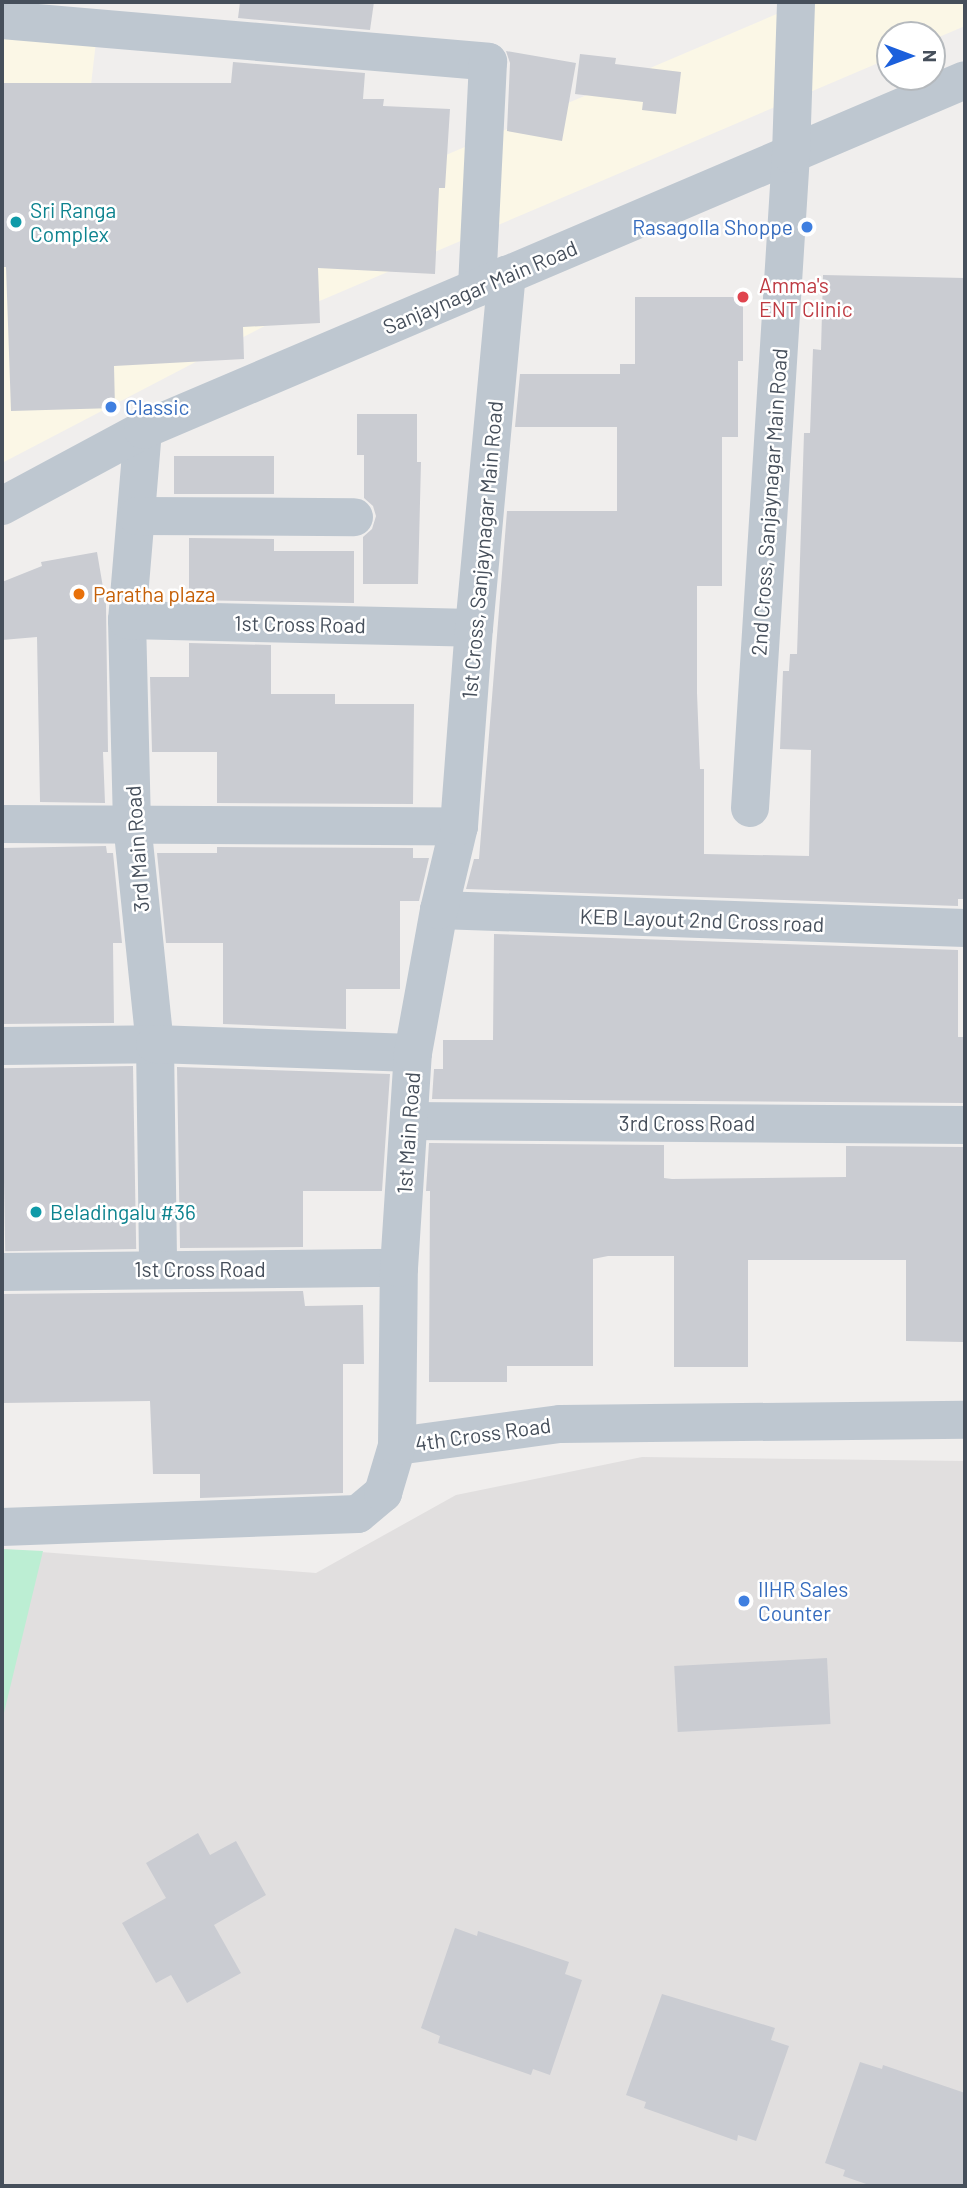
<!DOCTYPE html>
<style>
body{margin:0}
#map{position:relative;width:967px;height:2188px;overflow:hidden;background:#f0eeed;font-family:Barlow,sans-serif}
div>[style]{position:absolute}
.commercial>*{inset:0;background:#fbf7e6}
.education>*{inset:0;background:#e1dfdf}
.green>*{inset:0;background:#bceed3}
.building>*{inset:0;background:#caccd2;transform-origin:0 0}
.minor>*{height:38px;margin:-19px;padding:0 19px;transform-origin:19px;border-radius:19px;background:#bec7d0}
.dots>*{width:19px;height:19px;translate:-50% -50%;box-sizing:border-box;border:4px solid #fff;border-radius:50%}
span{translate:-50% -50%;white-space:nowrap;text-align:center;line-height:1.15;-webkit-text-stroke:5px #fff;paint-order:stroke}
.culture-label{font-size:21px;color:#0d838f}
.left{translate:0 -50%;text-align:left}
.shop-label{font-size:21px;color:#366cbe}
.right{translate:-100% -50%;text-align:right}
.health-label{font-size:21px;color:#be3a42}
.street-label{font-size:21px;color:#464f5b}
.food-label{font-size:21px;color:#c56008}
.frame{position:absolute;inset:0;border:4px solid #464f5b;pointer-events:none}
.north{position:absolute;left:876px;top:21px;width:70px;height:70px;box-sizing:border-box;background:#fff;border:2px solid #b5b9bd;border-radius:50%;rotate:90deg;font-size:19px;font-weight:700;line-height:28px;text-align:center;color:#464f5b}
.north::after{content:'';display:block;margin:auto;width:24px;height:32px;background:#1c60dc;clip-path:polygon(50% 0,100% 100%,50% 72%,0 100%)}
</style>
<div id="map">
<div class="commercial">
<div style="clip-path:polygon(805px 2px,965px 2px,965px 26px,932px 40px,932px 35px,890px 35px,890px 58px,282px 317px,2px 463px,2px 24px,97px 33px,65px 311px,249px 239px)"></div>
</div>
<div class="education">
<div style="clip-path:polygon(642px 1457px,965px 1461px,965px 2186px,2px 2186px,2px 1549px,316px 1573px,456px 1495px)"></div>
</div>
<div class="green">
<div style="clip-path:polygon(2px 1549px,43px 1551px,2px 1721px)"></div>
</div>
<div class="building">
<div style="clip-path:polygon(240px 2px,374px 2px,370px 30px,238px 18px)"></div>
<div style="clip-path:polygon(506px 51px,576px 63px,562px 141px,507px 131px,510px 63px)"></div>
<div style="clip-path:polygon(580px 54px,616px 58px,615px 64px,681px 72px,676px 114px,642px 110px,643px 102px,575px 94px)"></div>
<div style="clip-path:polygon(233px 62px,365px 73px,363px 99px,384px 99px,383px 106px,450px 109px,445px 188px,439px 188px,435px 274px,318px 268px,320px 323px,243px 327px,244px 359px,114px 366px,115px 408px,11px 411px,6px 267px,2px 267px,2px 83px,231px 83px)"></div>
<div style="clip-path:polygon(823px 275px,965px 278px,965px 899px,958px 899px,958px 906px,466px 889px,474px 859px,479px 859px,507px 511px,617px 511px,617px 427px,515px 427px,520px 374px,620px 374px,620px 364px,635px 364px,635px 297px,743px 297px,743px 361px,738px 361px,738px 437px,722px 437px,722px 586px,697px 586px,697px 693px,700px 769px,704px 769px,704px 854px,809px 856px,811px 750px,780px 749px,783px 671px,789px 671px,790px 654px,797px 654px,804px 433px,810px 433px,813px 349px,821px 350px)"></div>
<div style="clip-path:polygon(357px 414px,417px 414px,417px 462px,421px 462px,418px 584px,363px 584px,363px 537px,372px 529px,376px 516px,373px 506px,364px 498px,364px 455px,357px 455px)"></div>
<div style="left:174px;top:456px;width:100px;height:38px"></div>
<div style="clip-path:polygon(189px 538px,274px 539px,274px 551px,354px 551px,354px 603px,189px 600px)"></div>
<div style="clip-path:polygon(97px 552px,106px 605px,108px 752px,103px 752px,105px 803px,40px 802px,37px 637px,2px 640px,2px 582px,42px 566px,41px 562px)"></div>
<div style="clip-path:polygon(189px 643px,271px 645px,271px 694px,335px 694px,335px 704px,414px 704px,413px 804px,217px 803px,217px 752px,152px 752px,150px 677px,189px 677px)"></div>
<div style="clip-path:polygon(106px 846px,107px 853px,113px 853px,122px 943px,113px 943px,114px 1023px,2px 1024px,2px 848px)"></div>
<div style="clip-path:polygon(217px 847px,413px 848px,413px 858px,429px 858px,419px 901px,400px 901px,400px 989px,346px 989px,346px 1029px,223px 1024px,223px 943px,166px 943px,157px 853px,217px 853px)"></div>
<div style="clip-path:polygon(494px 934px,958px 950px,958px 1037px,964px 1037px,964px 1103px,432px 1099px,434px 1069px,443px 1069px,443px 1040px,493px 1040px)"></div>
<div style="left:133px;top:1066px;width:183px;height:131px;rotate:89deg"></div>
<div style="clip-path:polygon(177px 1067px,390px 1074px,382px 1191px,303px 1191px,303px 1247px,180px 1248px)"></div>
<div style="clip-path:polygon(429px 1143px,664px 1145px,664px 1178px,672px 1179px,846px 1177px,846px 1146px,964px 1147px,965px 1342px,906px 1341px,906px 1260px,748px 1260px,748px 1367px,674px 1367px,674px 1256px,608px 1256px,593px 1259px,593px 1366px,507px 1366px,507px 1382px,429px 1382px,430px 1191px,426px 1191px)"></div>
<div style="clip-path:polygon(303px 1291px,305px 1306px,363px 1305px,364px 1364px,343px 1364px,343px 1493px,200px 1498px,200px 1474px,153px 1474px,150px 1401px,2px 1403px,2px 1294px)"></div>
<div style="left:827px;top:1658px;width:66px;height:153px;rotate:87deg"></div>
<div style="clip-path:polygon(198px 1833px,210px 1855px,236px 1841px,266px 1895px,214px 1925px,241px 1973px,187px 2003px,171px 1975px,156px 1983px,122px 1923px,166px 1898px,146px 1863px)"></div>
<div style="clip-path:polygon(455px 1928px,477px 1936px,478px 1931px,569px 1962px,565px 1974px,582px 1980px,550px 2075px,533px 2069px,531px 2075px,438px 2043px,440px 2036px,421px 2028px)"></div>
<div style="clip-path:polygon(662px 1994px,775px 2028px,771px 2040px,789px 2046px,756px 2141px,738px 2135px,737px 2141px,644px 2108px,646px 2102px,626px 2095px)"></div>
<div style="clip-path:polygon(860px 2062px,882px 2069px,883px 2065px,965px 2093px,965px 2186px,872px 2186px,843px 2176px,845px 2170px,825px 2163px)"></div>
</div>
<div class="minor">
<div style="left:2px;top:20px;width:488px;rotate:4.9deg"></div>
<div style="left:488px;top:62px;width:226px;rotate:92.8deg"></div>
<div style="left:143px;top:430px;width:191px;rotate:94.8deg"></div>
<div style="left:127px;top:620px;width:203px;rotate:88.6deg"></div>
<div style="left:132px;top:823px;width:222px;rotate:84.1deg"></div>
<div style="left:155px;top:1044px;width:225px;rotate:89.2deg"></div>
<div style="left:2px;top:506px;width:160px;rotate:-28.3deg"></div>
<div style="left:143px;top:430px;width:893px;rotate:-23.06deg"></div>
<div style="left:137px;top:516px;width:217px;rotate:0.3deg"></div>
<div style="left:127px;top:620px;width:347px;rotate:1.3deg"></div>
<div style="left:750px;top:808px;width:655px;rotate:-86.41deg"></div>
<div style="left:791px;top:154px;width:152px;rotate:-88.1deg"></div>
<div style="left:2px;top:824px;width:457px;rotate:0.3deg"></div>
<div style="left:439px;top:910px;width:526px;rotate:1.96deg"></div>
<div style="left:2px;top:1046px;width:153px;rotate:-0.7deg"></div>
<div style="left:155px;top:1044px;width:258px;rotate:2deg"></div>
<div style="left:409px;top:1121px;width:556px;rotate:0.41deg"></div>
<div style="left:2px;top:1272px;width:397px;rotate:-0.6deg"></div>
<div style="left:397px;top:1446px;width:164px;rotate:-7.7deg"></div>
<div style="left:560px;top:1424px;width:405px;rotate:-0.6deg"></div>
<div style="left:2px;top:1527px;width:356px;rotate:-2.1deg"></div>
<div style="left:358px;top:1514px;width:33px;rotate:-40deg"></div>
<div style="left:383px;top:1493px;width:49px;rotate:-73.4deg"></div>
<div style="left:397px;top:1446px;width:178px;rotate:-89.4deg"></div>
<div style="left:399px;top:1268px;width:215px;rotate:-86.3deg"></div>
<div style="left:413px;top:1053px;width:145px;rotate:-79.7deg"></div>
<div style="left:439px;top:910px;width:86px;rotate:-76.6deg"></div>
<div style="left:459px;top:826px;width:199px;rotate:-85.7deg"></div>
<div style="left:474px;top:628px;width:355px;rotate:-84.7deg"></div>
</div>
<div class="dots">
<div style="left:16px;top:222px;background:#0f9aa8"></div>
<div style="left:807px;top:227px;background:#3f7fe0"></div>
<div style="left:743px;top:297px;background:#e0444e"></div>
<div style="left:111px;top:407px;background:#3f7fe0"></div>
<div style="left:79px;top:594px;background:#e8710a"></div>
<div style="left:36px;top:1212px;background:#0f9aa8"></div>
<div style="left:744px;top:1601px;background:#3f7fe0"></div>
</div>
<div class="culture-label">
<span class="left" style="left:30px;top:222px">Sri Ranga<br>Complex</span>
<span class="left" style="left:50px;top:1212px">Beladingalu #36</span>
</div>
<div class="shop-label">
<span class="right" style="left:793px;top:227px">Rasagolla Shoppe</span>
<span class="left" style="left:125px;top:407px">Classic</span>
<span class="left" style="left:758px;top:1601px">IIHR Sales<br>Counter</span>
</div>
<div class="health-label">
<span class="left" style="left:759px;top:297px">Amma's<br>ENT Clinic</span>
</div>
<div class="street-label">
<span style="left:480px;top:287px;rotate:-23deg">Sanjaynagar Main Road</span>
<span style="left:769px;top:502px;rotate:-86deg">2nd Cross, Sanjaynagar Main Road</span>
<span style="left:482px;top:550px;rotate:-85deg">1st Cross, Sanjaynagar Main Road</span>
<span style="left:300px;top:624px;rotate:1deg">1st Cross Road</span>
<span style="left:137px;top:849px;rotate:-94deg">3rd Main Road</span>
<span style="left:702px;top:920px;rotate:2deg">KEB Layout 2nd Cross road</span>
<span style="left:687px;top:1123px">3rd Cross Road</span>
<span style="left:408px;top:1133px;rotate:-86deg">1st Main Road</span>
<span style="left:200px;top:1269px">1st Cross Road</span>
<span style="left:483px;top:1434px;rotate:-8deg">4th Cross Road</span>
</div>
<div class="food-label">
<span class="left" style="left:93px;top:594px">Paratha plaza</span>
</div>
<div class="frame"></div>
<div class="north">N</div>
</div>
